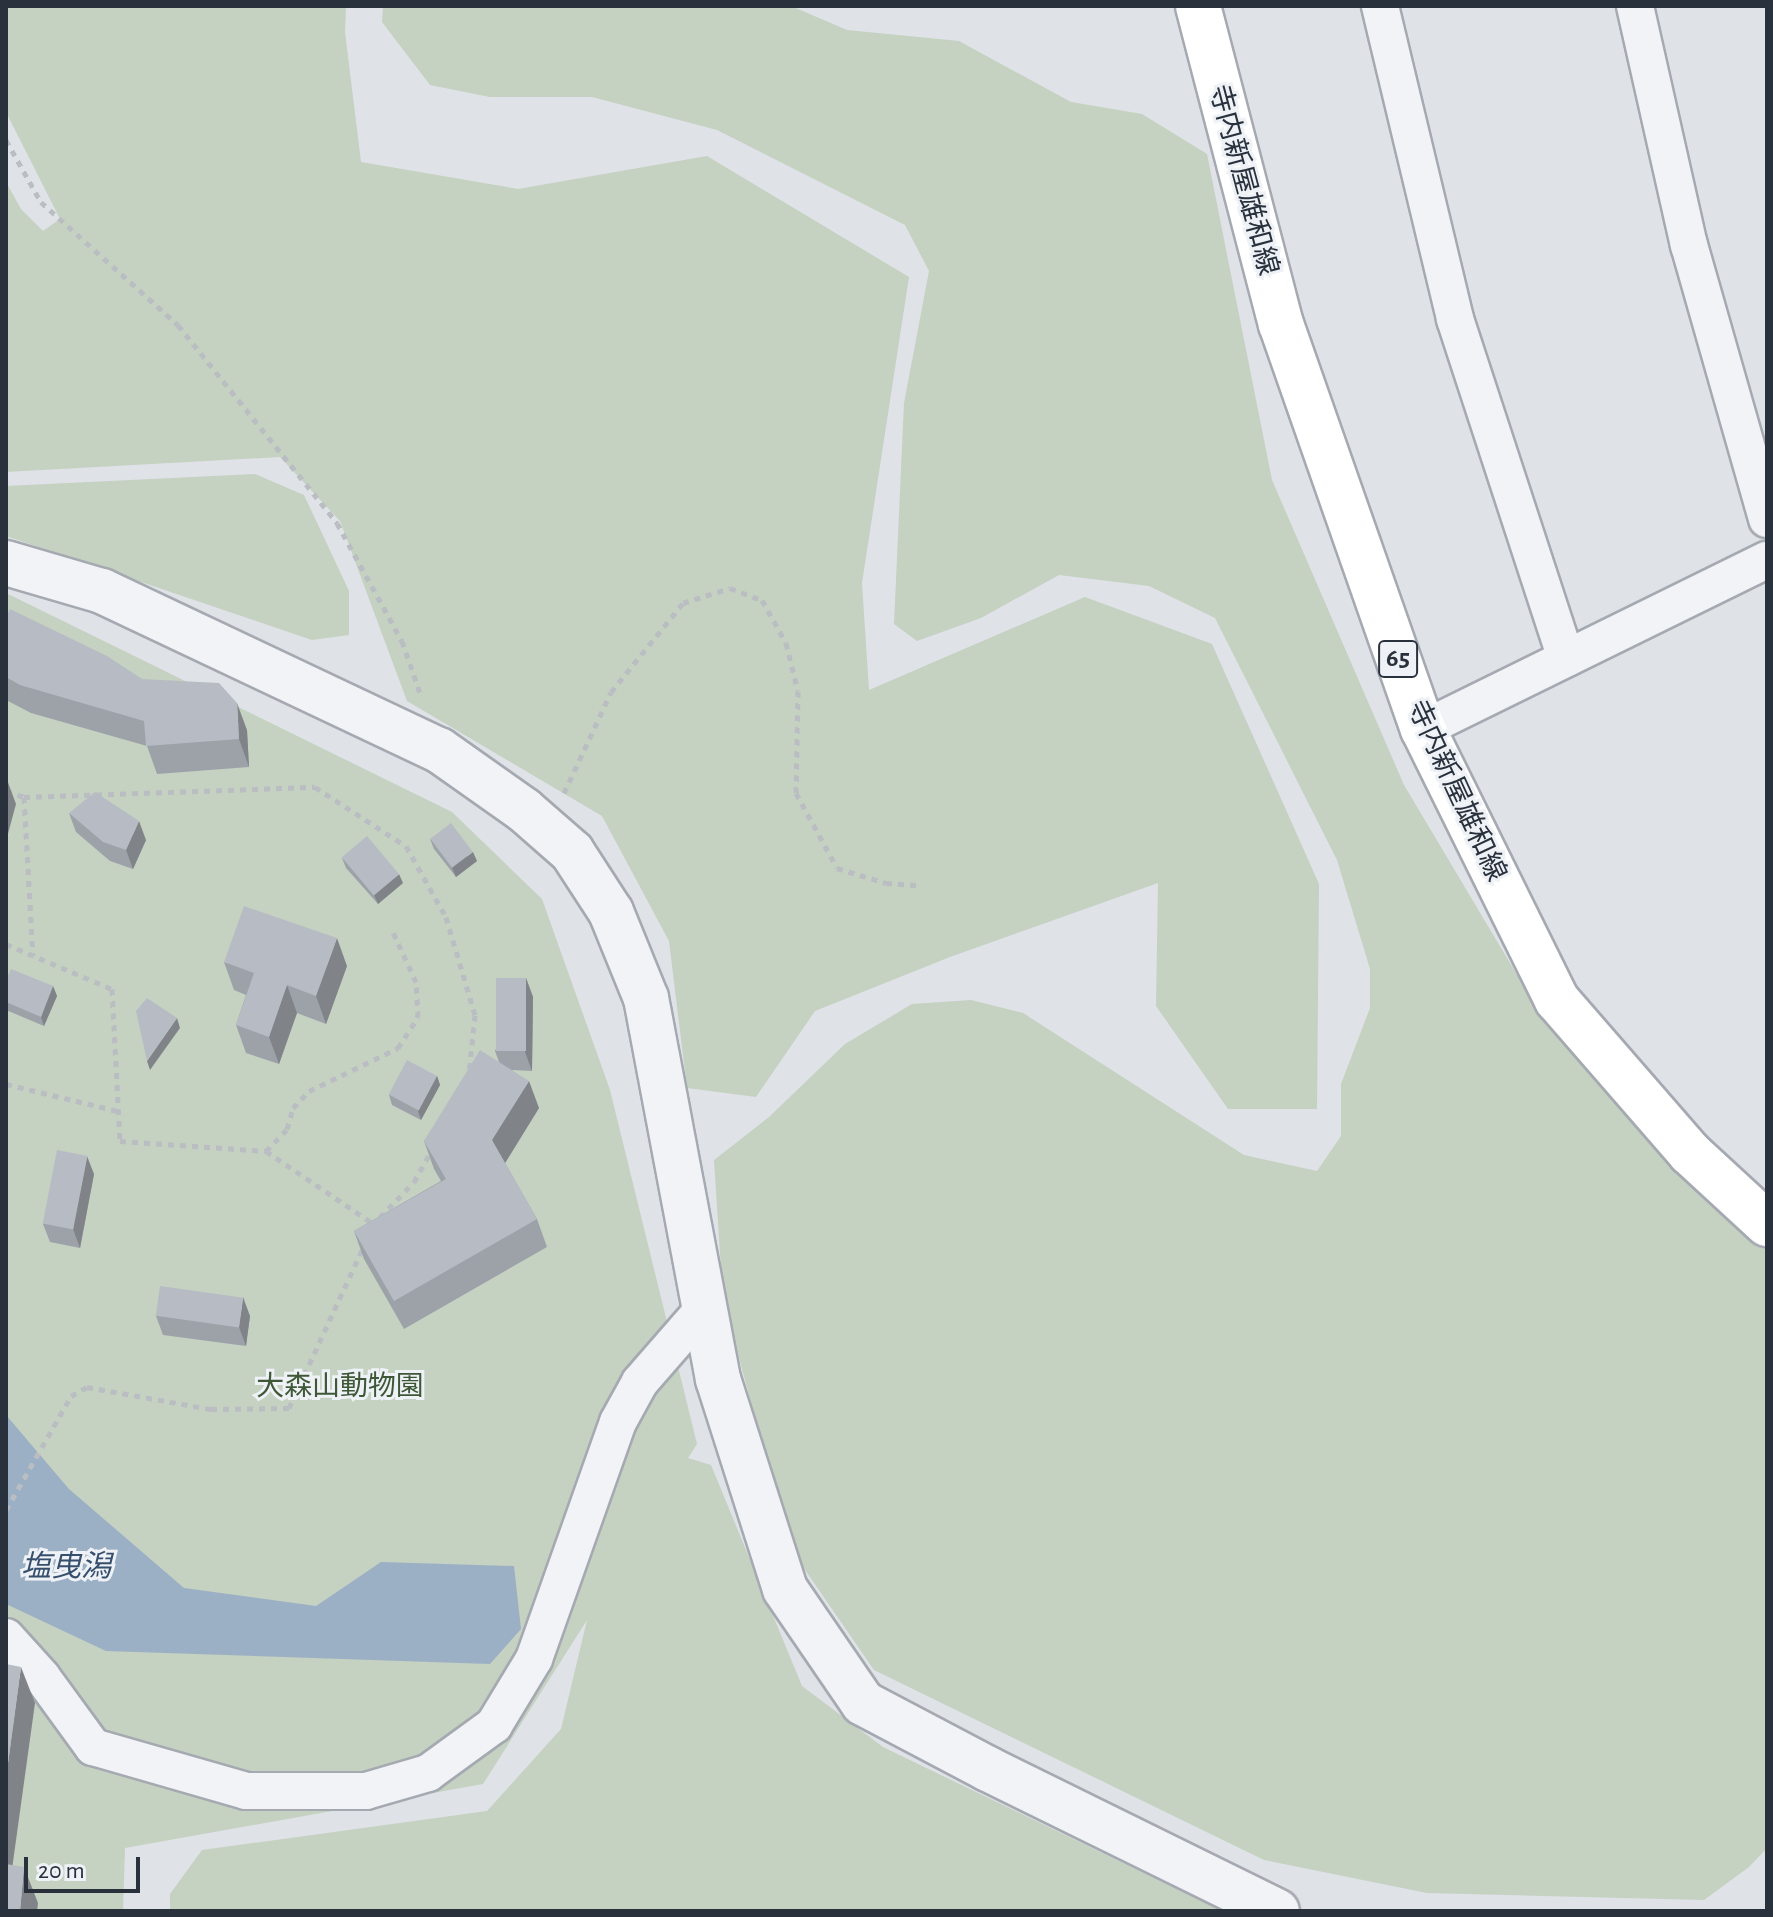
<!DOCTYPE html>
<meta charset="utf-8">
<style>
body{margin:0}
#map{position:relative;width:1773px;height:1917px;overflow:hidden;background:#dfe2e7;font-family:"Alegreya Sans","Noto Sans JP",sans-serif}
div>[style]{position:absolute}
.green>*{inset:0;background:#c5d1c1}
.water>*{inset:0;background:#9cb0c5}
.path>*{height:5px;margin-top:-2.5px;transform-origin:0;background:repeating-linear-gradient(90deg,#babdc2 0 6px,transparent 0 12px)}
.roads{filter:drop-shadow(2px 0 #a5a9b1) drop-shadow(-2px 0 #a5a9b1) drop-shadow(0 2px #a5a9b1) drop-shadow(0 -2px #a5a9b1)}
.minor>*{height:36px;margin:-18px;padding:0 18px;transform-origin:18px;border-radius:18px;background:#f2f3f6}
.tertiary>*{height:44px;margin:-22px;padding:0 22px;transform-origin:22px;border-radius:22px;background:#f2f3f6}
.primary>*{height:44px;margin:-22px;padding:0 22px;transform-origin:22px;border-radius:22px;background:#fff}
.wall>*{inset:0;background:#9da2a9}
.shaded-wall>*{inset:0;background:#808489}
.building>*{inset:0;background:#b7bcc4;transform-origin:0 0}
span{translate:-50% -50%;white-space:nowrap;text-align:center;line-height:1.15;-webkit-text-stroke:6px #eef1f5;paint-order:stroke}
.shield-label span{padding:2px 6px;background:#eef1f5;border:2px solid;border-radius:6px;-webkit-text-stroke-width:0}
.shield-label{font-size:26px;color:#29313d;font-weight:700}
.street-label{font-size:28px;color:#29313d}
.park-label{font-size:28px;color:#3e5837}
.water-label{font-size:30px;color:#364f6e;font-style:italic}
.frame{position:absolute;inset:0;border:8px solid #29313d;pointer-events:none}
.scale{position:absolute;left:24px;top:1857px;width:116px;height:36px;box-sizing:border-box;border:4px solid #29313d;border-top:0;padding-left:10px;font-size:24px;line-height:28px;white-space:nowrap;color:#29313d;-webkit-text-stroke:6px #eef1f5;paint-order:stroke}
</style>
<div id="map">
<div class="green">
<div style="clip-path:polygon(6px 6px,346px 6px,345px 32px,361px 162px,518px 189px,707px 156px,909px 277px,862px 583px,869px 690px,1085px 597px,1212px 644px,1319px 884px,1317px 1109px,1228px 1109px,1156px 1006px,1158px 883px,950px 957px,815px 1011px,756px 1097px,687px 1088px,669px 941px,602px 816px,407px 701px,340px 521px,280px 457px,6px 472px,6px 182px,21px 209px,43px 231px,60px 219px,6px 112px)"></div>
<div style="clip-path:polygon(383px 6px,791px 6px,847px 30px,959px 41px,1071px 102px,1142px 114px,1207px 154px,1272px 480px,1404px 785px,1545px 1022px,1767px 1245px,1767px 1848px,1749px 1867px,1704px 1900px,1427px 1893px,1264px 1860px,874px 1670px,792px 1551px,723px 1300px,714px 1160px,769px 1117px,845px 1044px,912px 1004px,971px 1000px,1023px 1013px,1244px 1155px,1317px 1171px,1341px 1136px,1341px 1084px,1370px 1008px,1370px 969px,1337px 860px,1215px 618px,1149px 586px,1059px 575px,981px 618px,917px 641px,894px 624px,904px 403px,929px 271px,905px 225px,717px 130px,592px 97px,490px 97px,430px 85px,382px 22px)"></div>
<div style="clip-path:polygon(255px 474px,304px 495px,349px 591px,349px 635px,312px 640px,6px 536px,6px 486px)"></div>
<div style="clip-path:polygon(6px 593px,452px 812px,542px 899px,610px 1090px,697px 1444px,688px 1458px,711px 1465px,802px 1686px,883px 1747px,1222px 1911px,170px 1911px,170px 1894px,202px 1850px,487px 1811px,561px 1729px,587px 1620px,483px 1784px,125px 1848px,123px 1911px,6px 1911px)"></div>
</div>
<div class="water">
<div style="clip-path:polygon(6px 1415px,69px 1489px,184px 1588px,316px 1606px,381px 1562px,514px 1566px,521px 1629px,490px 1664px,106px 1651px,6px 1604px)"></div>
</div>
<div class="path">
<div style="left:6px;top:140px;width:71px;rotate:60.6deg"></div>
<div style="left:41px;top:202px;width:184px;rotate:41.9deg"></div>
<div style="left:178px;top:325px;width:254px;rotate:51.2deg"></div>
<div style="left:337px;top:523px;width:135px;rotate:61.2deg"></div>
<div style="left:402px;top:641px;width:58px;rotate:70.9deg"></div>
<div style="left:6px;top:791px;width:19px;rotate:18deg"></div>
<div style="left:24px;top:797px;width:159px;rotate:86.8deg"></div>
<div style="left:564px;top:793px;width:111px;rotate:-65deg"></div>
<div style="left:611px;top:692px;width:114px;rotate:-51deg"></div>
<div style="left:683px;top:603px;width:49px;rotate:-17.7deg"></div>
<div style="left:730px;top:588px;width:34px;rotate:21deg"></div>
<div style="left:762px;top:600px;width:49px;rotate:60.8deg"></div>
<div style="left:786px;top:643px;width:49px;rotate:76deg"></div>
<div style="left:798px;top:691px;width:102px;rotate:91.1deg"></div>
<div style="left:796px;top:793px;width:85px;rotate:61.3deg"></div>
<div style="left:837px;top:868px;width:51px;rotate:17deg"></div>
<div style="left:886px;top:883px;width:32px;rotate:4deg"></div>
<div style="left:24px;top:797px;width:291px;rotate:-2deg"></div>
<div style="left:315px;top:787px;width:108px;rotate:33deg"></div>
<div style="left:406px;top:846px;width:81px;rotate:60.6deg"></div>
<div style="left:446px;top:917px;width:102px;rotate:73.5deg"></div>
<div style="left:475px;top:1015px;width:58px;rotate:95.9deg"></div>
<div style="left:6px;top:944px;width:115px;rotate:23deg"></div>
<div style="left:112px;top:989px;width:152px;rotate:87deg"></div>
<div style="left:120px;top:1141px;width:146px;rotate:3.9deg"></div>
<div style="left:266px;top:1151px;width:130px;rotate:34.1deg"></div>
<div style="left:6px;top:1084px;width:115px;rotate:13.6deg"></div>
<div style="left:266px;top:1151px;width:30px;rotate:-46deg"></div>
<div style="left:287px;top:1129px;width:22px;rotate:-74deg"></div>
<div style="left:293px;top:1108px;width:23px;rotate:-47deg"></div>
<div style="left:309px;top:1091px;width:99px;rotate:-25.8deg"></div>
<div style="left:398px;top:1048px;width:37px;rotate:-57deg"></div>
<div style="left:418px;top:1017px;width:35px;rotate:-93deg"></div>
<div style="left:416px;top:982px;width:55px;rotate:-114.7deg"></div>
<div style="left:380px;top:1217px;width:49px;rotate:-45.8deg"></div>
<div style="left:414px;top:1182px;width:37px;rotate:-61deg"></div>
<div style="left:6px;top:1510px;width:131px;rotate:-60.3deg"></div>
<div style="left:71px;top:1396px;width:18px;rotate:-29deg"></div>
<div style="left:87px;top:1387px;width:126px;rotate:10.1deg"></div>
<div style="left:211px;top:1409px;width:78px;rotate:-0.7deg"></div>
<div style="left:289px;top:1408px;width:176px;rotate:-65.2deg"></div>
</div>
<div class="roads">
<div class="minor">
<div style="left:1380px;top:6px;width:322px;rotate:76.5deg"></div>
<div style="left:1455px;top:319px;width:357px;rotate:71.9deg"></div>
<div style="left:1635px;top:6px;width:245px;rotate:77.3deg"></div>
<div style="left:1689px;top:245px;width:285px;rotate:74.1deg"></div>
<div style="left:1423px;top:729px;width:383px;rotate:-26.2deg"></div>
<div style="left:6px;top:1637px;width:54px;rotate:48deg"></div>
<div style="left:42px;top:1677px;width:87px;rotate:53.9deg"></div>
<div style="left:93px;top:1747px;width:159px;rotate:16deg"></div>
<div style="left:246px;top:1791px;width:120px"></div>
<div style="left:366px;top:1791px;width:65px;rotate:-16.2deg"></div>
<div style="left:428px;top:1773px;width:82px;rotate:-36deg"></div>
<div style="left:494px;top:1725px;width:77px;rotate:-58.8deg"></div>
<div style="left:534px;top:1659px;width:251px;rotate:-70.5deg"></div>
<div style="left:618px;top:1422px;width:46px;rotate:-61.2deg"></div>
<div style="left:640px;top:1382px;width:102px;rotate:-49deg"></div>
</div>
<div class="tertiary">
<div style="left:6px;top:563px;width:100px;rotate:16.3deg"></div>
<div style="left:102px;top:591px;width:373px;rotate:25.3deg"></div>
<div style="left:439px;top:750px;width:104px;rotate:35.2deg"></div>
<div style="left:524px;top:810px;width:64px;rotate:41.2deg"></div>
<div style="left:572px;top:852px;width:72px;rotate:57deg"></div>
<div style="left:611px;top:912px;width:93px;rotate:67.9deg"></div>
<div style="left:646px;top:998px;width:388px;rotate:79.3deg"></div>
<div style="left:718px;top:1379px;width:220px;rotate:72.3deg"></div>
<div style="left:785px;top:1589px;width:138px;rotate:55.6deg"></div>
<div style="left:863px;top:1703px;width:141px;rotate:27.8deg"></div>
<div style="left:988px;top:1769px;width:322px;rotate:26.2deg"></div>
</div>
<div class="primary">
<div style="left:1198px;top:6px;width:329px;rotate:75.4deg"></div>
<div style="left:1281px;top:324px;width:429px;rotate:70.7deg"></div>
<div style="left:1423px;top:729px;width:302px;rotate:63.7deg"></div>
<div style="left:1557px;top:1000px;width:203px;rotate:49deg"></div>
<div style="left:1690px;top:1153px;width:105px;rotate:42.7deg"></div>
</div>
</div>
<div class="wall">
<div style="clip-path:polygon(6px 617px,142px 679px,247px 730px,249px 767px,157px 774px,147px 746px,31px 713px,6px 700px)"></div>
<div style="clip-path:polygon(69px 813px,146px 840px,133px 869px,110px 861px,76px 832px)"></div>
<div style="clip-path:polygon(430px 839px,477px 861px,456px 877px,434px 849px)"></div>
<div style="clip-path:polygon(342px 858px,403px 883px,378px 904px,346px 868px)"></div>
<div style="clip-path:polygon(224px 962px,347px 966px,326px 1024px,297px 1013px,279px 1064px,246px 1053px,236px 1025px,246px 995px,234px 990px)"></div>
<div style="clip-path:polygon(526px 978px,533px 997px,532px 1071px,512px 1070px,539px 1108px,505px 1163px,537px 1219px,547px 1247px,404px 1329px,364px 1259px,354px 1231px,441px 1181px,434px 1169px,424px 1141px,499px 1062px,495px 1051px)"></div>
<div style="clip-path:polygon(6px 980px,53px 986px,57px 996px,44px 1026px,6px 1010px)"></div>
<div style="clip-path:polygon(437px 1076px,440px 1085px,421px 1120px,392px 1105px,389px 1095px)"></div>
<div style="clip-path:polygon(94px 1174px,80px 1248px,50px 1242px,43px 1224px)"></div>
<div style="clip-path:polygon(156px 1316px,250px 1316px,246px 1346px,163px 1335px)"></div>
</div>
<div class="shaded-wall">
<div style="clip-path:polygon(237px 703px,247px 730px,249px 767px,239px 739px)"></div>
<div style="clip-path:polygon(6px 777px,16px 804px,6px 841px)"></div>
<div style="clip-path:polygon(139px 821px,146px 840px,133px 869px,126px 850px)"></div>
<div style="clip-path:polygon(473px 852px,477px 861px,456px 877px,452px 868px)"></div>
<div style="clip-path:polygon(399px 874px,403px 883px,378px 904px,374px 895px)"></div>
<div style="clip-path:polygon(337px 938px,347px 966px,326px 1024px,316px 996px)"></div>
<div style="clip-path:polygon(526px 978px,533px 997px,532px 1071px,525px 1052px)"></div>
<div style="clip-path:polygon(287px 985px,297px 1013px,279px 1064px,269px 1037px)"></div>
<div style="clip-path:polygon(53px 986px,57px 996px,44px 1026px,41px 1017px)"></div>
<div style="clip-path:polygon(177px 1018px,180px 1028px,150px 1070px,147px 1061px)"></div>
<div style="clip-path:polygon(437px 1076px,440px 1085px,421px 1120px,418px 1111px)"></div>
<div style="clip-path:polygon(529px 1081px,539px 1108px,502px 1168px,492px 1140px)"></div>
<div style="clip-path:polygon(87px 1156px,94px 1174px,80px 1248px,73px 1229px)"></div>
<div style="clip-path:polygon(243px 1297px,250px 1316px,246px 1346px,239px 1327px)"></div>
<div style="clip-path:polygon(21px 1667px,35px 1703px,8px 1898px,6px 1894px,6px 1778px)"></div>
<div style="clip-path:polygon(24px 1867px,38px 1903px,37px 1911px,20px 1911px)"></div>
</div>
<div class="building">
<div style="clip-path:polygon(10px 609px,107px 656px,142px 679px,219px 683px,237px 703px,239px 739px,146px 746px,144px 721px,20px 685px,6px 677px,6px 617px)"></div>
<div style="clip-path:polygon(95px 792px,139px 821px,126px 850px,103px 842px,69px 813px)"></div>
<div style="left:451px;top:823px;width:36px;height:26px;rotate:53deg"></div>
<div style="left:367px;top:836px;width:50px;height:33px;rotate:50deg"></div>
<div style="clip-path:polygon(244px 906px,337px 938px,316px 996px,287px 985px,269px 1037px,236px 1025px,254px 973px,224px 962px)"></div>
<div style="clip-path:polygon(11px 969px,53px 986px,41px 1017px,6px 1002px,6px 980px)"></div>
<div style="left:496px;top:978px;width:30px;height:73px"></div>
<div style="clip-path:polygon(147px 998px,177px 1018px,147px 1061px,136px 1011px)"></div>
<div style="clip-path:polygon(480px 1050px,529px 1081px,492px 1140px,537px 1219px,394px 1301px,354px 1231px,446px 1179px,424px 1141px)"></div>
<div style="left:407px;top:1060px;width:34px;height:39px;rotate:28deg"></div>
<div style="left:57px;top:1150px;width:31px;height:75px;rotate:11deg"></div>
<div style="left:160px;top:1286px;width:84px;height:30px;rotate:8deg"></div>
<div style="clip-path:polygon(6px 1664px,21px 1667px,6px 1778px)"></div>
<div style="clip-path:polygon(6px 1864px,24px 1867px,20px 1911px,6px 1911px)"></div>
</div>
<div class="shield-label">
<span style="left:1398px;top:659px">65</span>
</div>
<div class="street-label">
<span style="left:1243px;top:180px;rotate:75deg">寺内新屋雄和線</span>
<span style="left:1456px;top:791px;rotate:65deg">寺内新屋雄和線</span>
</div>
<div class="park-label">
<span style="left:340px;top:1387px">大森山動物園</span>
</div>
<div class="water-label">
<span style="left:66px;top:1567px">塩曳潟</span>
</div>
<div class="frame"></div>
<div class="scale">20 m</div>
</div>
